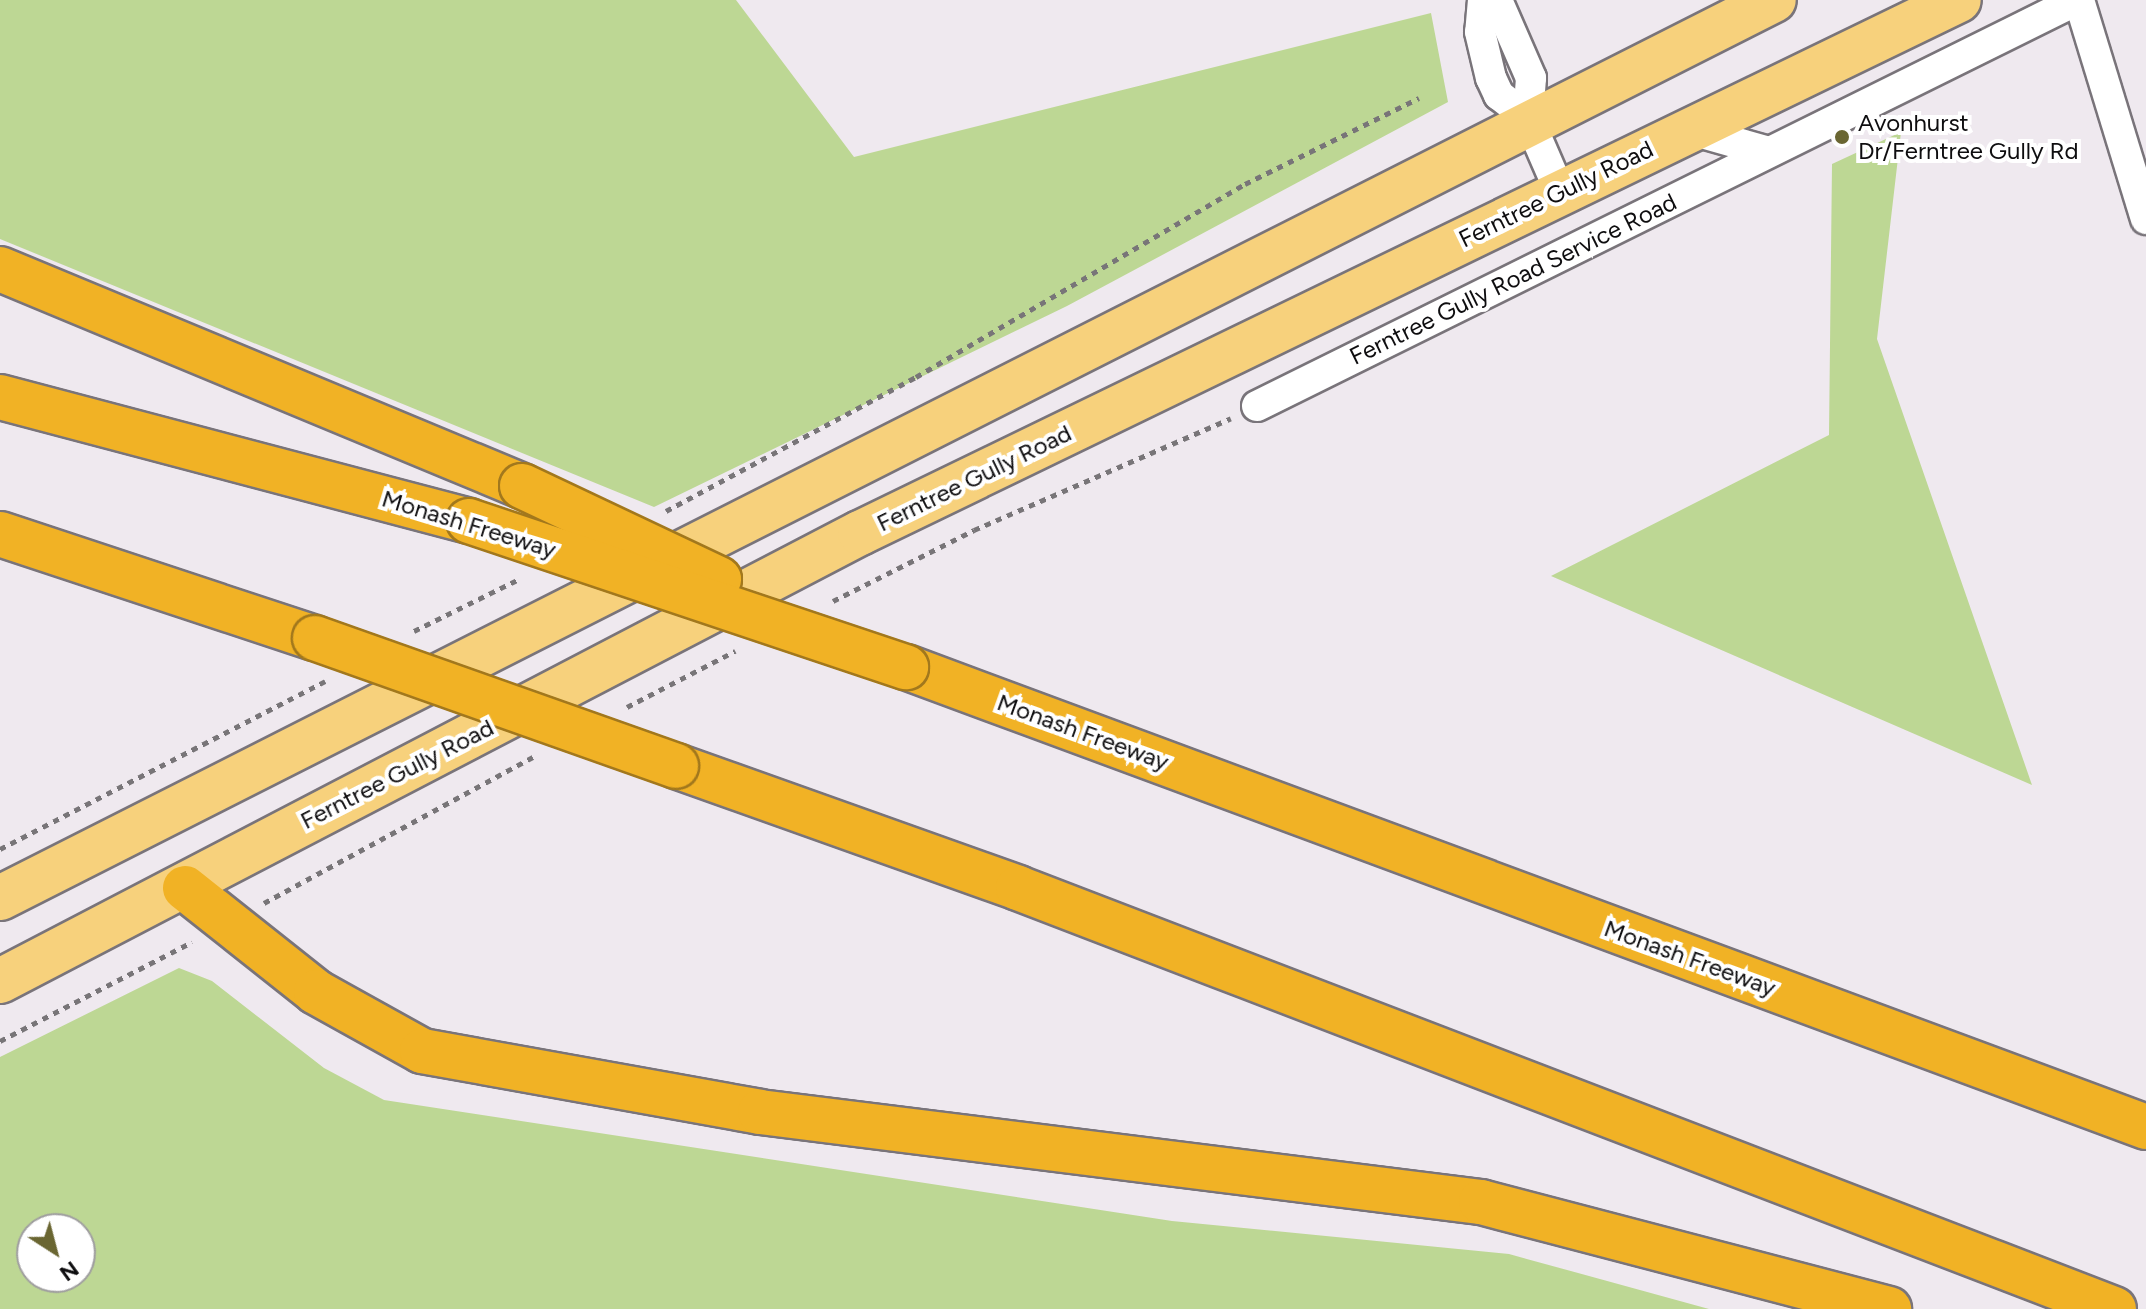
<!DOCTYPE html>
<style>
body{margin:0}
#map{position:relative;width:2146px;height:1309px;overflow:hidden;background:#efe9ef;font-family:Figtree,sans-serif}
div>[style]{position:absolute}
.green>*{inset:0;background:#bdd794}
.path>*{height:5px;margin-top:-2.5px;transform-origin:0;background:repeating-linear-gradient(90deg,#787578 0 6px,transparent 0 12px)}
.roads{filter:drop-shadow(2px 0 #79747a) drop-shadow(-2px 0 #79747a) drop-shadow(0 2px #79747a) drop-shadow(0 -2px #79747a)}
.minor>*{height:30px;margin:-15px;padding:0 15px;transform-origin:15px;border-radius:15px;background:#fff}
.primary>*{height:44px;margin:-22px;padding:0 22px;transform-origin:22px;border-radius:22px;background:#f7d17c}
.motorway>*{height:44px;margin:-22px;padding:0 22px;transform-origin:22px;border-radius:22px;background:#f1b225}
.bridges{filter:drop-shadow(2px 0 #a2781d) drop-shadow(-2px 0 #a2781d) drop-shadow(0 2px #a2781d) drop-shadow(0 -2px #a2781d)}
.motorway-bridge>*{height:44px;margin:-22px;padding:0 22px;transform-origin:22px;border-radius:22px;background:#f1b225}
.dots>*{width:22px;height:22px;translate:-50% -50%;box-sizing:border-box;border:4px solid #fff;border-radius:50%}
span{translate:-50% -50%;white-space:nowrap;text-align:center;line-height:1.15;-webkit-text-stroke:8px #fff;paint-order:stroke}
.poi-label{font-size:24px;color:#0e0d0f}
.left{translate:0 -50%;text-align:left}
.street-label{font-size:24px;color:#0e0d0f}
.north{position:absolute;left:16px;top:1213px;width:80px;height:80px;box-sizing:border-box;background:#fff;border:2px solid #9f9e9f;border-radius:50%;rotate:144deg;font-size:22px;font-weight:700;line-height:32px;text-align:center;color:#0e0d0f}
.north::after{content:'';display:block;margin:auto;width:28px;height:36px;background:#6a6632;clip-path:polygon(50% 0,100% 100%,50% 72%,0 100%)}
</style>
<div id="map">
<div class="green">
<div style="clip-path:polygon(0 0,736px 0,854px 157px,1431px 13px,1448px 102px,1067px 306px,654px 507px,0 239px)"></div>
<div style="clip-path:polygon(1901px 132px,1877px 339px,2032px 785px,1551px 576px,1829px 435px,1832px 164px)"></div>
<div style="clip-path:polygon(evenodd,179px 968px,212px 981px,324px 1068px,384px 1100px,1172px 1221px,1509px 1254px,1709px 1309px,0 1309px,0 1057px,179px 968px,32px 1229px,80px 1229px,80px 1277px,32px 1277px,32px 1229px)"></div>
</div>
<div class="path">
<div style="left:666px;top:511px;width:284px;rotate:-28.2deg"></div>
<div style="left:916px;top:377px;width:381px;rotate:-30.4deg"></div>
<div style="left:1245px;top:184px;width:194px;rotate:-26.3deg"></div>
<div style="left:833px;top:601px;width:158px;rotate:-26.7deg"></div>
<div style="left:974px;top:530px;width:280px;rotate:-23.5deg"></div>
<div style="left:414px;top:631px;width:117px;rotate:-26.3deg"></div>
<div style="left:627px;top:707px;width:122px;rotate:-27.4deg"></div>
<div style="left:0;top:849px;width:366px;rotate:-27.3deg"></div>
<div style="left:264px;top:903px;width:306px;rotate:-28.5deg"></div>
<div style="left:0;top:1041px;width:216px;rotate:-27.3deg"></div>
</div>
<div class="roads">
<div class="minor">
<div style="left:1483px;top:0;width:32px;rotate:95deg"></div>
<div style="left:1480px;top:32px;width:47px;rotate:76.6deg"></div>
<div style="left:1491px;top:78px;width:19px;rotate:65deg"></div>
<div style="left:1499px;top:95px;width:37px;rotate:38deg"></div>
<div style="left:1497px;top:0;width:85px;rotate:66.4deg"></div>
<div style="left:1531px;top:78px;width:40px;rotate:94.3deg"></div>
<div style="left:1528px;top:118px;width:81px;rotate:66.6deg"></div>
<div style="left:2079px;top:0;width:229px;rotate:73deg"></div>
<div style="left:1688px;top:129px;width:84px;rotate:15.9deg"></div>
<div style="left:1257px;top:406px;width:915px;rotate:-26.34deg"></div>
</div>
<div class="primary">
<div style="left:0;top:898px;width:1988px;rotate:-26.85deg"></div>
<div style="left:0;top:981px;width:970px;rotate:-27.52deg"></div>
<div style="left:860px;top:533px;width:1221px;rotate:-25.87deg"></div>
</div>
<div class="motorway">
<div style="left:0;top:269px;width:565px;rotate:22.57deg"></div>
<div style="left:0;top:397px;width:485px;rotate:14.8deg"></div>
<div style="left:0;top:534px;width:332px;rotate:18.3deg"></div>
<div style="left:906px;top:667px;width:1323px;rotate:20.35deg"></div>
<div style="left:676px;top:766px;width:363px;rotate:19.6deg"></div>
<div style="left:1018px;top:888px;width:1174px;rotate:21.01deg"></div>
<div style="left:185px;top:888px;width:167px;rotate:38.4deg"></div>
<div style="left:316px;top:992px;width:121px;rotate:29.1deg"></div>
<div style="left:422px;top:1051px;width:343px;rotate:10.2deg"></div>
<div style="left:760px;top:1112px;width:727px;rotate:7.12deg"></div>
<div style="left:1481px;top:1202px;width:422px;rotate:14.7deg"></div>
</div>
</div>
<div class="bridges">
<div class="motorway-bridge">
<div style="left:522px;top:486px;width:218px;rotate:25.3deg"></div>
<div style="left:469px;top:521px;width:461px;rotate:18.5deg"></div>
<div style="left:315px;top:638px;width:383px;rotate:19.5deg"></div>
</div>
</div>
<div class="dots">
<div style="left:1842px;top:137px;background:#6a6632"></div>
</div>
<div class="poi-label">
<span class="left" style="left:1858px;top:137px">Avonhurst<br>Dr/Ferntree Gully Rd</span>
</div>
<div class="street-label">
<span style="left:1556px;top:194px;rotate:-26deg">Ferntree Gully Road</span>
<span style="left:1513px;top:279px;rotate:-26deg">Ferntree Gully Road Service Road</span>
<span style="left:974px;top:478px;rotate:-26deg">Ferntree Gully Road</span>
<span style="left:469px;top:524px;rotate:17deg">Monash Freeway</span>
<span style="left:1083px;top:732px;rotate:20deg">Monash Freeway</span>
<span style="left:397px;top:774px;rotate:-27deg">Ferntree Gully Road</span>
<span style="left:1690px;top:958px;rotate:20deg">Monash Freeway</span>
</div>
<div class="north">N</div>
</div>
